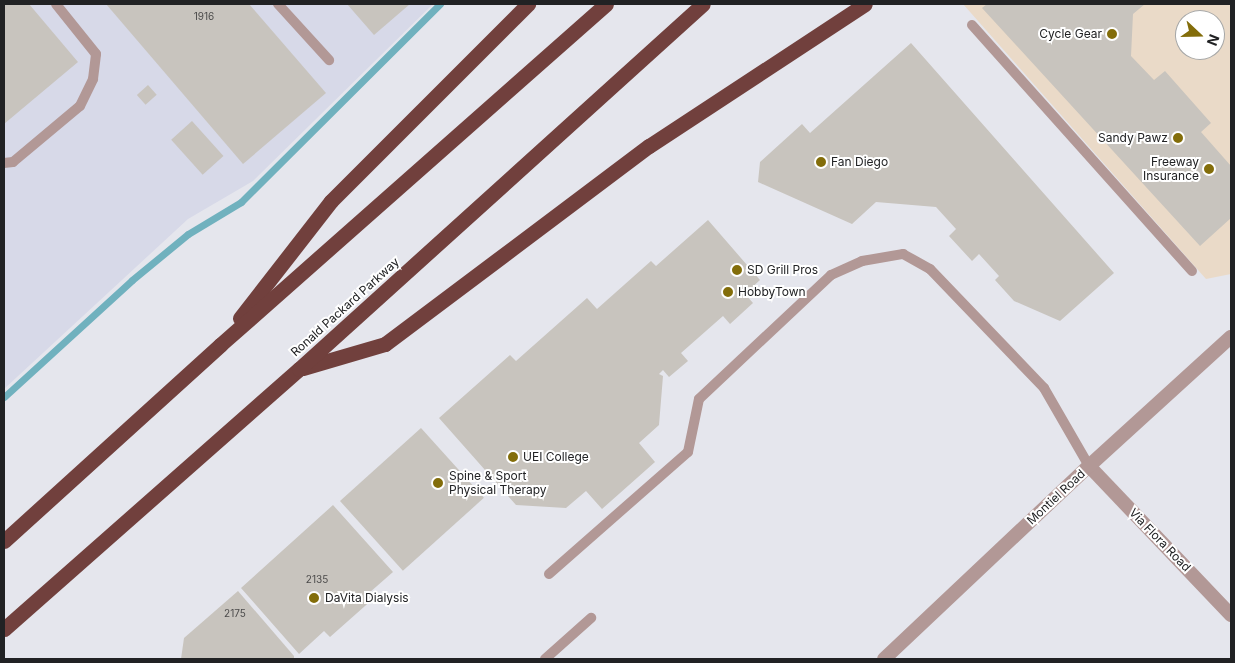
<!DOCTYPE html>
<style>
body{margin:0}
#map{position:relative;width:1235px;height:663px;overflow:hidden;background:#e5e6ed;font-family:Inter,sans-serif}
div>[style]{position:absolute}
.commercial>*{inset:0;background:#eadac8}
.built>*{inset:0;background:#d7d9e8}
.stream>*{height:7px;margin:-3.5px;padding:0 3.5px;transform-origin:3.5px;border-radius:3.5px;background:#70b1be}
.building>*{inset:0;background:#c8c4be;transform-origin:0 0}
.service>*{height:10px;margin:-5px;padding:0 5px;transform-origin:5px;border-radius:5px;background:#b29896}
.minor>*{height:14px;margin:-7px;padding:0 7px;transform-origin:7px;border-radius:7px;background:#b29896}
.tertiary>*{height:14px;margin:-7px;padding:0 7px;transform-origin:7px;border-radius:7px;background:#b29896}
.motorway>*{height:15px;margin:-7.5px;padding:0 7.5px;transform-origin:7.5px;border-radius:7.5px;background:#71403d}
.dots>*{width:14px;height:14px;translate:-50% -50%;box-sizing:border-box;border:2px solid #fff;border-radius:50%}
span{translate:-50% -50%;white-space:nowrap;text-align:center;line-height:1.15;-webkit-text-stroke:4px #fff;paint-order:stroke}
.number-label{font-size:10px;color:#4b4a4a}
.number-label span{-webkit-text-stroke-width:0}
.poi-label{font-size:12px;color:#212224}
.right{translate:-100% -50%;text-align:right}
.left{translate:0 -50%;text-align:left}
.street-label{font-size:12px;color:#212224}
.frame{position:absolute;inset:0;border:5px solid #212224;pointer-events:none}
.north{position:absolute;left:1175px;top:10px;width:50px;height:50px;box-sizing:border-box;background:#fff;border:1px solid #a6a7a7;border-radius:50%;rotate:111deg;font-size:14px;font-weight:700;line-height:20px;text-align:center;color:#212224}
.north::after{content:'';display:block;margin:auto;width:18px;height:22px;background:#836d0a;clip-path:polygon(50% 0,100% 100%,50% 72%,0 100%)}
</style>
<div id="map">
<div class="commercial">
<div style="clip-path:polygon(evenodd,963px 4px,1231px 4px,1231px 274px,1206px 279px,963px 4px,1185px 20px,1215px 20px,1215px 50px,1185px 50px,1185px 20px)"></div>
</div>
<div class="built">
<div style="clip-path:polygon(4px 4px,433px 4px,253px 181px,188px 219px,4px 389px)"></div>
</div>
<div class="stream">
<div style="left:4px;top:397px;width:173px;rotate:-42.4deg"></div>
<div style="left:132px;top:280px;width:72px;rotate:-39.4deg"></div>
<div style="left:188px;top:234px;width:62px;rotate:-31.1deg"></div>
<div style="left:241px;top:202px;width:281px;rotate:-44.9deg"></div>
</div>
<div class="building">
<div style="clip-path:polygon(4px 4px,29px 4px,78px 62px,4px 124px)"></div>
<div style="clip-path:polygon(106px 4px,249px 4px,326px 93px,243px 164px)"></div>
<div style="clip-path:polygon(347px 4px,410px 4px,374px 35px)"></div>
<div style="clip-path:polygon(987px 4px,1145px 4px,1133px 14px,1131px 56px,1154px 80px,1165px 71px,1211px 123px,1201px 132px,1231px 166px,1231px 218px,1200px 246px,982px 8px)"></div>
<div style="clip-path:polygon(911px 43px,1114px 273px,1060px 321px,1014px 301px,995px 280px,999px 276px,979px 254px,972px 261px,949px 236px,956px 229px,936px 207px,876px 202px,852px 224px,758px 182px,760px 162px,802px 124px,810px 133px)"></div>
<div style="left:148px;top:85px;width:13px;height:15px;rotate:48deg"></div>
<div style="left:192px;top:121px;width:47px;height:28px;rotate:48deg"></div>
<div style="clip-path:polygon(708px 220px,760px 280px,745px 294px,753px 303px,730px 324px,723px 316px,681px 353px,688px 361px,669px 377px,663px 370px,659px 374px,663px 376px,659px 425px,639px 443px,655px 462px,602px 509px,586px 491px,566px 508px,516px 505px,439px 418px,510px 355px,516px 361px,587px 298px,597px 309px,651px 261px,656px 266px)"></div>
<div style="left:421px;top:428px;width:94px;height:109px;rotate:48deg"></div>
<div style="clip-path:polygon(333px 505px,393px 572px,369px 593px,374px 598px,330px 637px,324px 631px,299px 654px,241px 588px)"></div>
<div style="clip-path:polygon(238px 591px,294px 656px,294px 659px,181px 659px,184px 638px)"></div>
</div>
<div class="service">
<div style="left:278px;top:4px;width:76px;rotate:47.7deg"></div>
<div style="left:972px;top:25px;width:330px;rotate:48.2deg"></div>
<div style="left:4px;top:163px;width:9px;rotate:-6deg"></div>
<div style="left:13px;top:162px;width:87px;rotate:-39.9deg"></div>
<div style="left:80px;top:106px;width:30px;rotate:-64deg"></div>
<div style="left:93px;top:79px;width:25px;rotate:-83deg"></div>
<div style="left:96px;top:54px;width:64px;rotate:-128.7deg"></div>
<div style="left:549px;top:574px;width:185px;rotate:-41.3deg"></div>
<div style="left:688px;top:452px;width:54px;rotate:-78.3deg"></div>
<div style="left:699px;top:399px;width:181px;rotate:-43.2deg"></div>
<div style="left:831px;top:275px;width:34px;rotate:-24deg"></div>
<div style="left:862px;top:261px;width:42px;rotate:-9.7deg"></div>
<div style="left:903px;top:254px;width:31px;rotate:29deg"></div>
<div style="left:930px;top:269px;width:165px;rotate:46.2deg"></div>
<div style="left:1044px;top:388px;width:90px;rotate:60deg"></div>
<div style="left:545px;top:659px;width:62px;rotate:-41.7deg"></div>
</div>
<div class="minor">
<div style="left:1089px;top:466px;width:206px;rotate:46.4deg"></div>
</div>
<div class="tertiary">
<div style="left:884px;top:659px;width:282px;rotate:-43.3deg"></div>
<div style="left:1089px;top:466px;width:192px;rotate:-42.3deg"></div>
</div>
<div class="motorway">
<div style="left:240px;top:318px;width:148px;rotate:-52.1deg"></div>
<div style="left:331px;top:201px;width:279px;rotate:-45deg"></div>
<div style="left:303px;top:368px;width:85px;rotate:-16.3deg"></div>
<div style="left:385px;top:344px;width:330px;rotate:-36.9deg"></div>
<div style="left:649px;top:146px;width:258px;rotate:-33.3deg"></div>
<div style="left:4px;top:541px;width:292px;rotate:-42.2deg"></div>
<div style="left:220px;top:345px;width:515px;rotate:-41.46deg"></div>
<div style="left:4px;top:629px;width:393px;rotate:-41.4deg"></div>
<div style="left:299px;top:369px;width:544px;rotate:-42.1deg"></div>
</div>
<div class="dots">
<div style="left:1112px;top:34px;background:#836d0a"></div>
<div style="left:1178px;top:138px;background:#836d0a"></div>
<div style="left:821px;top:162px;background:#836d0a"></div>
<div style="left:1209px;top:169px;background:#836d0a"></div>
<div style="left:737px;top:270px;background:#836d0a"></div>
<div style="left:728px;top:292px;background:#836d0a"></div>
<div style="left:513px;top:457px;background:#836d0a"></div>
<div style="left:438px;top:483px;background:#836d0a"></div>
<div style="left:314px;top:598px;background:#836d0a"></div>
</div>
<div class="number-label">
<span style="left:204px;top:17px">1916</span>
<span style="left:317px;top:580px">2135</span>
<span style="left:235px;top:614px">2175</span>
</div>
<div class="poi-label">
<span class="right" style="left:1102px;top:34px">Cycle Gear</span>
<span class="right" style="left:1168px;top:138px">Sandy Pawz</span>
<span class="left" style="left:831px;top:162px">Fan Diego</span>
<span class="right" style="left:1199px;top:169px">Freeway<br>Insurance</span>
<span class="left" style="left:747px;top:270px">SD Grill Pros</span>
<span class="left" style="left:738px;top:292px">HobbyTown</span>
<span class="left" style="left:523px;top:457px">UEI College</span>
<span class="left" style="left:449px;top:483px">Spine &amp; Sport<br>Physical Therapy</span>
<span class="left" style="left:325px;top:598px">DaVita Dialysis</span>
</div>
<div class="street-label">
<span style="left:345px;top:307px;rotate:-42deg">Ronald Packard Parkway</span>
<span style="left:1056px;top:497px;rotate:-43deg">Montiel Road</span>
<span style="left:1160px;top:540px;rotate:46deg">Via Flora Road</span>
</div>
<div class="frame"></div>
<div class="north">N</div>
</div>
